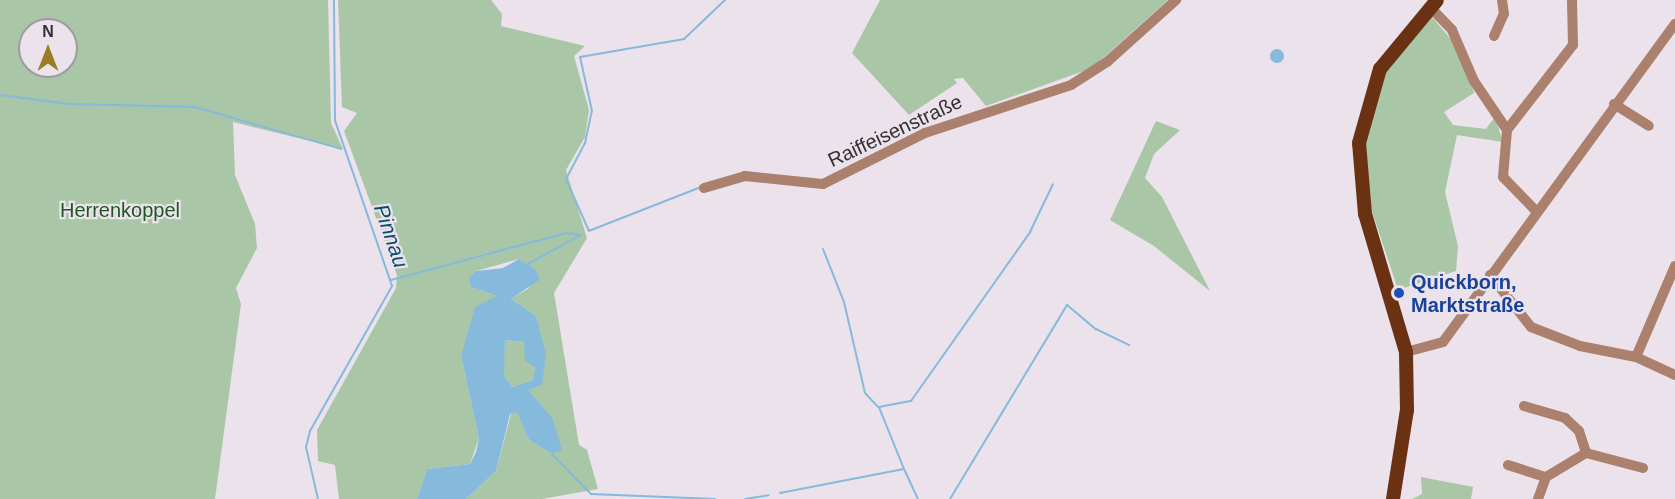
<!DOCTYPE html>
<meta charset="utf-8">
<style>
body{margin:0}
#map{position:relative;width:1675px;height:499px;overflow:hidden;background:#ebe2ec;font-family:Helvetica,sans-serif}
div>[style]{position:absolute}
.green>*{inset:0;background:#a9c6a7}
.water>*{inset:0;background:#85badd}
.round{border-radius:50%}
.stream>*{height:2px;margin:-1px;padding:0 1px;transform-origin:1px;border-radius:1px;background:#85badd}
.minor>*{height:10px;margin:-5px;padding:0 5px;transform-origin:5px;border-radius:5px;background:#ab806d}
.major>*{height:14px;margin:-7px;padding:0 7px;transform-origin:7px;border-radius:7px;background:#6a3113}
.dots>*{width:16px;height:16px;translate:-50% -50%;box-sizing:border-box;border:3px solid #ebe2ec;border-radius:50%}
span{translate:-50% -50%;white-space:nowrap;text-align:center;line-height:1.15;-webkit-text-stroke:4.5px #ebe2ec;paint-order:stroke}
.street-label{font-size:20px;color:#333033}
.park-label{font-size:20px;color:#1e571f}
.transit-label{font-size:20px;color:#164399;font-weight:700}
.left{translate:0 -50%;text-align:left}
.water-label{font-size:21px;color:#0c4f71;font-style:italic}
.north{position:absolute;left:18px;top:18px;width:60px;height:60px;box-sizing:border-box;background:#ebe2ec;border:2px solid #a19ba2;border-radius:50%;rotate:0deg;font-size:16px;font-weight:700;line-height:24px;text-align:center;color:#333033}
.north::after{content:'';display:block;margin:auto;width:21px;height:27px;background:#997c25;clip-path:polygon(50% 0,100% 100%,50% 72%,0 100%)}
</style>
<div id="map">
<div class="green">
<div style="clip-path:polygon(evenodd,0 0,328px 0,331px 123px,343px 149px,233px 122px,235px 175px,255px 224px,257px 248px,236px 288px,241px 304px,215px 499px,0 499px,0 0,30px 30px,66px 30px,66px 66px,30px 66px,30px 30px)"></div>
<div style="clip-path:polygon(338px 0,491px 0,502px 14px,501px 26px,585px 46px,574px 56px,589px 110px,585px 137px,566px 170px,587px 238px,554px 293px,579px 445px,587px 450px,598px 489px,542px 499px,466px 499px,496px 471px,511px 414px,517px 411px,529px 440px,552px 454px,552px 417px,527px 390px,542px 385px,536px 316px,511px 299px,529px 288px,519px 259px,476px 271px,471px 287px,497px 296px,461px 356px,479px 438px,470px 464px,427px 469px,417px 499px,339px 499px,335px 465px,318px 461px,317px 430px,396px 288px,397px 275px,344px 131px,357px 113px,342px 107px)"></div>
<div style="clip-path:polygon(880px 0,1168px 0,1092px 68px,986px 106px,963px 78px,954px 79px,957px 83px,909px 115px,852px 53px)"></div>
<div style="clip-path:polygon(1432px 17px,1461px 51px,1474px 93px,1444px 112px,1453px 125px,1486px 129px,1495px 117px,1503px 142px,1457px 135px,1445px 192px,1458px 246px,1456px 271px,1398px 290px,1366px 193px,1362px 159px,1376px 94px,1392px 60px,1422px 21px)"></div>
<div style="clip-path:polygon(1156px 121px,1180px 130px,1154px 154px,1145px 178px,1162px 197px,1210px 291px,1154px 246px,1110px 220px)"></div>
<div style="clip-path:polygon(505px 340px,524px 342px,535px 367px,533px 380px,512px 387px,503px 376px)"></div>
<div style="clip-path:polygon(1421px 477px,1473px 487px,1471px 499px,1412px 499px,1422px 494px)"></div>
</div>
<div class="water">
<div class="round" style="left:1270px;top:49px;width:14px;height:14px"></div>
<div style="clip-path:polygon(evenodd,519px 259px,537px 271px,539px 280px,511px 299px,536px 316px,546px 354px,542px 385px,528px 390px,552px 417px,562px 450px,552px 454px,529px 440px,517px 412px,510px 414px,496px 471px,466px 499px,417px 499px,427px 469px,470px 464px,476px 452px,479px 438px,461px 356px,475px 307px,497px 296px,471px 287px,469px 278px,476px 271px,503px 268px,519px 259px,505px 340px,524px 342px,525px 361px,535px 367px,533px 380px,512px 387px,504px 376px,505px 340px)"></div>
</div>
<div class="stream">
<div style="left:0;top:95px;width:70px;rotate:7.4deg"></div>
<div style="left:69px;top:104px;width:126px;rotate:1.4deg"></div>
<div style="left:195px;top:107px;width:152px;rotate:16deg"></div>
<div style="left:701px;top:187px;width:120px;rotate:158.6deg"></div>
<div style="left:589px;top:231px;width:57px;rotate:-113.9deg"></div>
<div style="left:566px;top:179px;width:41px;rotate:-62.2deg"></div>
<div style="left:585px;top:143px;width:33px;rotate:-78deg"></div>
<div style="left:592px;top:111px;width:55px;rotate:-102.5deg"></div>
<div style="left:580px;top:57px;width:106px;rotate:-9.8deg"></div>
<div style="left:684px;top:39px;width:57px;rotate:-43.6deg"></div>
<div style="left:823px;top:249px;width:57px;rotate:68.4deg"></div>
<div style="left:844px;top:302px;width:93px;rotate:77deg"></div>
<div style="left:865px;top:393px;width:19px;rotate:47deg"></div>
<div style="left:528px;top:264px;width:60px;rotate:-28.7deg"></div>
<div style="left:391px;top:280px;width:181px;rotate:-15deg"></div>
<div style="left:566px;top:233px;width:15px;rotate:8deg"></div>
<div style="left:552px;top:454px;width:56px;rotate:45.7deg"></div>
<div style="left:591px;top:494px;width:124px;rotate:2.3deg"></div>
<div style="left:904px;top:469px;width:67px;rotate:-112deg"></div>
<div style="left:879px;top:407px;width:33px;rotate:-11deg"></div>
<div style="left:911px;top:401px;width:207px;rotate:-54.8deg"></div>
<div style="left:1030px;top:232px;width:53px;rotate:-64.4deg"></div>
<div style="left:780px;top:493px;width:126px;rotate:-11deg"></div>
<div style="left:904px;top:469px;width:33px;rotate:65deg"></div>
<div style="left:318px;top:499px;width:53px;rotate:-103deg"></div>
<div style="left:306px;top:447px;width:16px;rotate:-76deg"></div>
<div style="left:310px;top:431px;width:167px;rotate:-60.5deg"></div>
<div style="left:392px;top:286px;width:176px;rotate:-109deg"></div>
<div style="left:335px;top:120px;width:120px;rotate:-90.5deg"></div>
<div style="left:745px;top:499px;width:24px;rotate:-9deg"></div>
<div style="left:950px;top:499px;width:227px;rotate:-58.9deg"></div>
<div style="left:1067px;top:305px;width:38px;rotate:40deg"></div>
<div style="left:1096px;top:329px;width:37px;rotate:26deg"></div>
</div>
<div class="minor">
<div style="left:1430px;top:7px;width:32px;rotate:46deg"></div>
<div style="left:1452px;top:30px;width:56px;rotate:66.7deg"></div>
<div style="left:1474px;top:81px;width:59px;rotate:56deg"></div>
<div style="left:1494px;top:36px;width:24px;rotate:-66deg"></div>
<div style="left:1504px;top:14px;width:14px;rotate:-98deg"></div>
<div style="left:1614px;top:104px;width:41px;rotate:32.2deg"></div>
<div style="left:704px;top:188px;width:43px;rotate:-16.3deg"></div>
<div style="left:745px;top:176px;width:78px;rotate:5.9deg"></div>
<div style="left:823px;top:184px;width:114px;rotate:-26.6deg"></div>
<div style="left:925px;top:133px;width:154px;rotate:-18.2deg"></div>
<div style="left:1071px;top:85px;width:43px;rotate:-32.6deg"></div>
<div style="left:1107px;top:62px;width:93px;rotate:-41.9deg"></div>
<div style="left:1536px;top:211px;width:47px;rotate:-134.1deg"></div>
<div style="left:1503px;top:177px;width:47px;rotate:-85.1deg"></div>
<div style="left:1507px;top:130px;width:108px;rotate:-52.2deg"></div>
<div style="left:1573px;top:45px;width:45px;rotate:-91.3deg"></div>
<div style="left:1490px;top:275px;width:66px;rotate:51.7deg"></div>
<div style="left:1531px;top:327px;width:53px;rotate:21.2deg"></div>
<div style="left:1580px;top:346px;width:57px;rotate:11.1deg"></div>
<div style="left:1636px;top:357px;width:43px;rotate:24.8deg"></div>
<div style="left:1406px;top:352px;width:38px;rotate:-15deg"></div>
<div style="left:1443px;top:342px;width:394px;rotate:-53.9deg"></div>
<div style="left:1636px;top:357px;width:99px;rotate:-66.8deg"></div>
<div style="left:1524px;top:406px;width:43px;rotate:16.3deg"></div>
<div style="left:1565px;top:418px;width:19px;rotate:43deg"></div>
<div style="left:1579px;top:431px;width:23px;rotate:72deg"></div>
<div style="left:1508px;top:465px;width:40px;rotate:18deg"></div>
<div style="left:1538px;top:499px;width:23px;rotate:-70deg"></div>
<div style="left:1546px;top:477px;width:47px;rotate:-31deg"></div>
<div style="left:1586px;top:453px;width:59px;rotate:14.7deg"></div>
</div>
<div class="major">
<div style="left:1393px;top:499px;width:90px;rotate:-81.1deg"></div>
<div style="left:1407px;top:410px;width:58px;rotate:-91deg"></div>
<div style="left:1406px;top:352px;width:144px;rotate:-106.5deg"></div>
<div style="left:1365px;top:214px;width:71px;rotate:-94.8deg"></div>
<div style="left:1359px;top:143px;width:77px;rotate:-74.2deg"></div>
<div style="left:1380px;top:69px;width:89px;rotate:-50.4deg"></div>
</div>
<div class="dots">
<div style="left:1399px;top:293px;background:#1a4fb4"></div>
</div>
<div class="street-label">
<span style="left:895px;top:131px;rotate:-25deg">Raiffeisenstraße</span>
</div>
<div class="park-label">
<span style="left:120px;top:210px">Herrenkoppel</span>
</div>
<div class="transit-label">
<span class="left" style="left:1411px;top:294px">Quickborn,<br>Marktstraße</span>
</div>
<div class="water-label">
<span style="left:391px;top:236px;rotate:71deg">Pinnau</span>
</div>
<div class="north">N</div>
</div>
